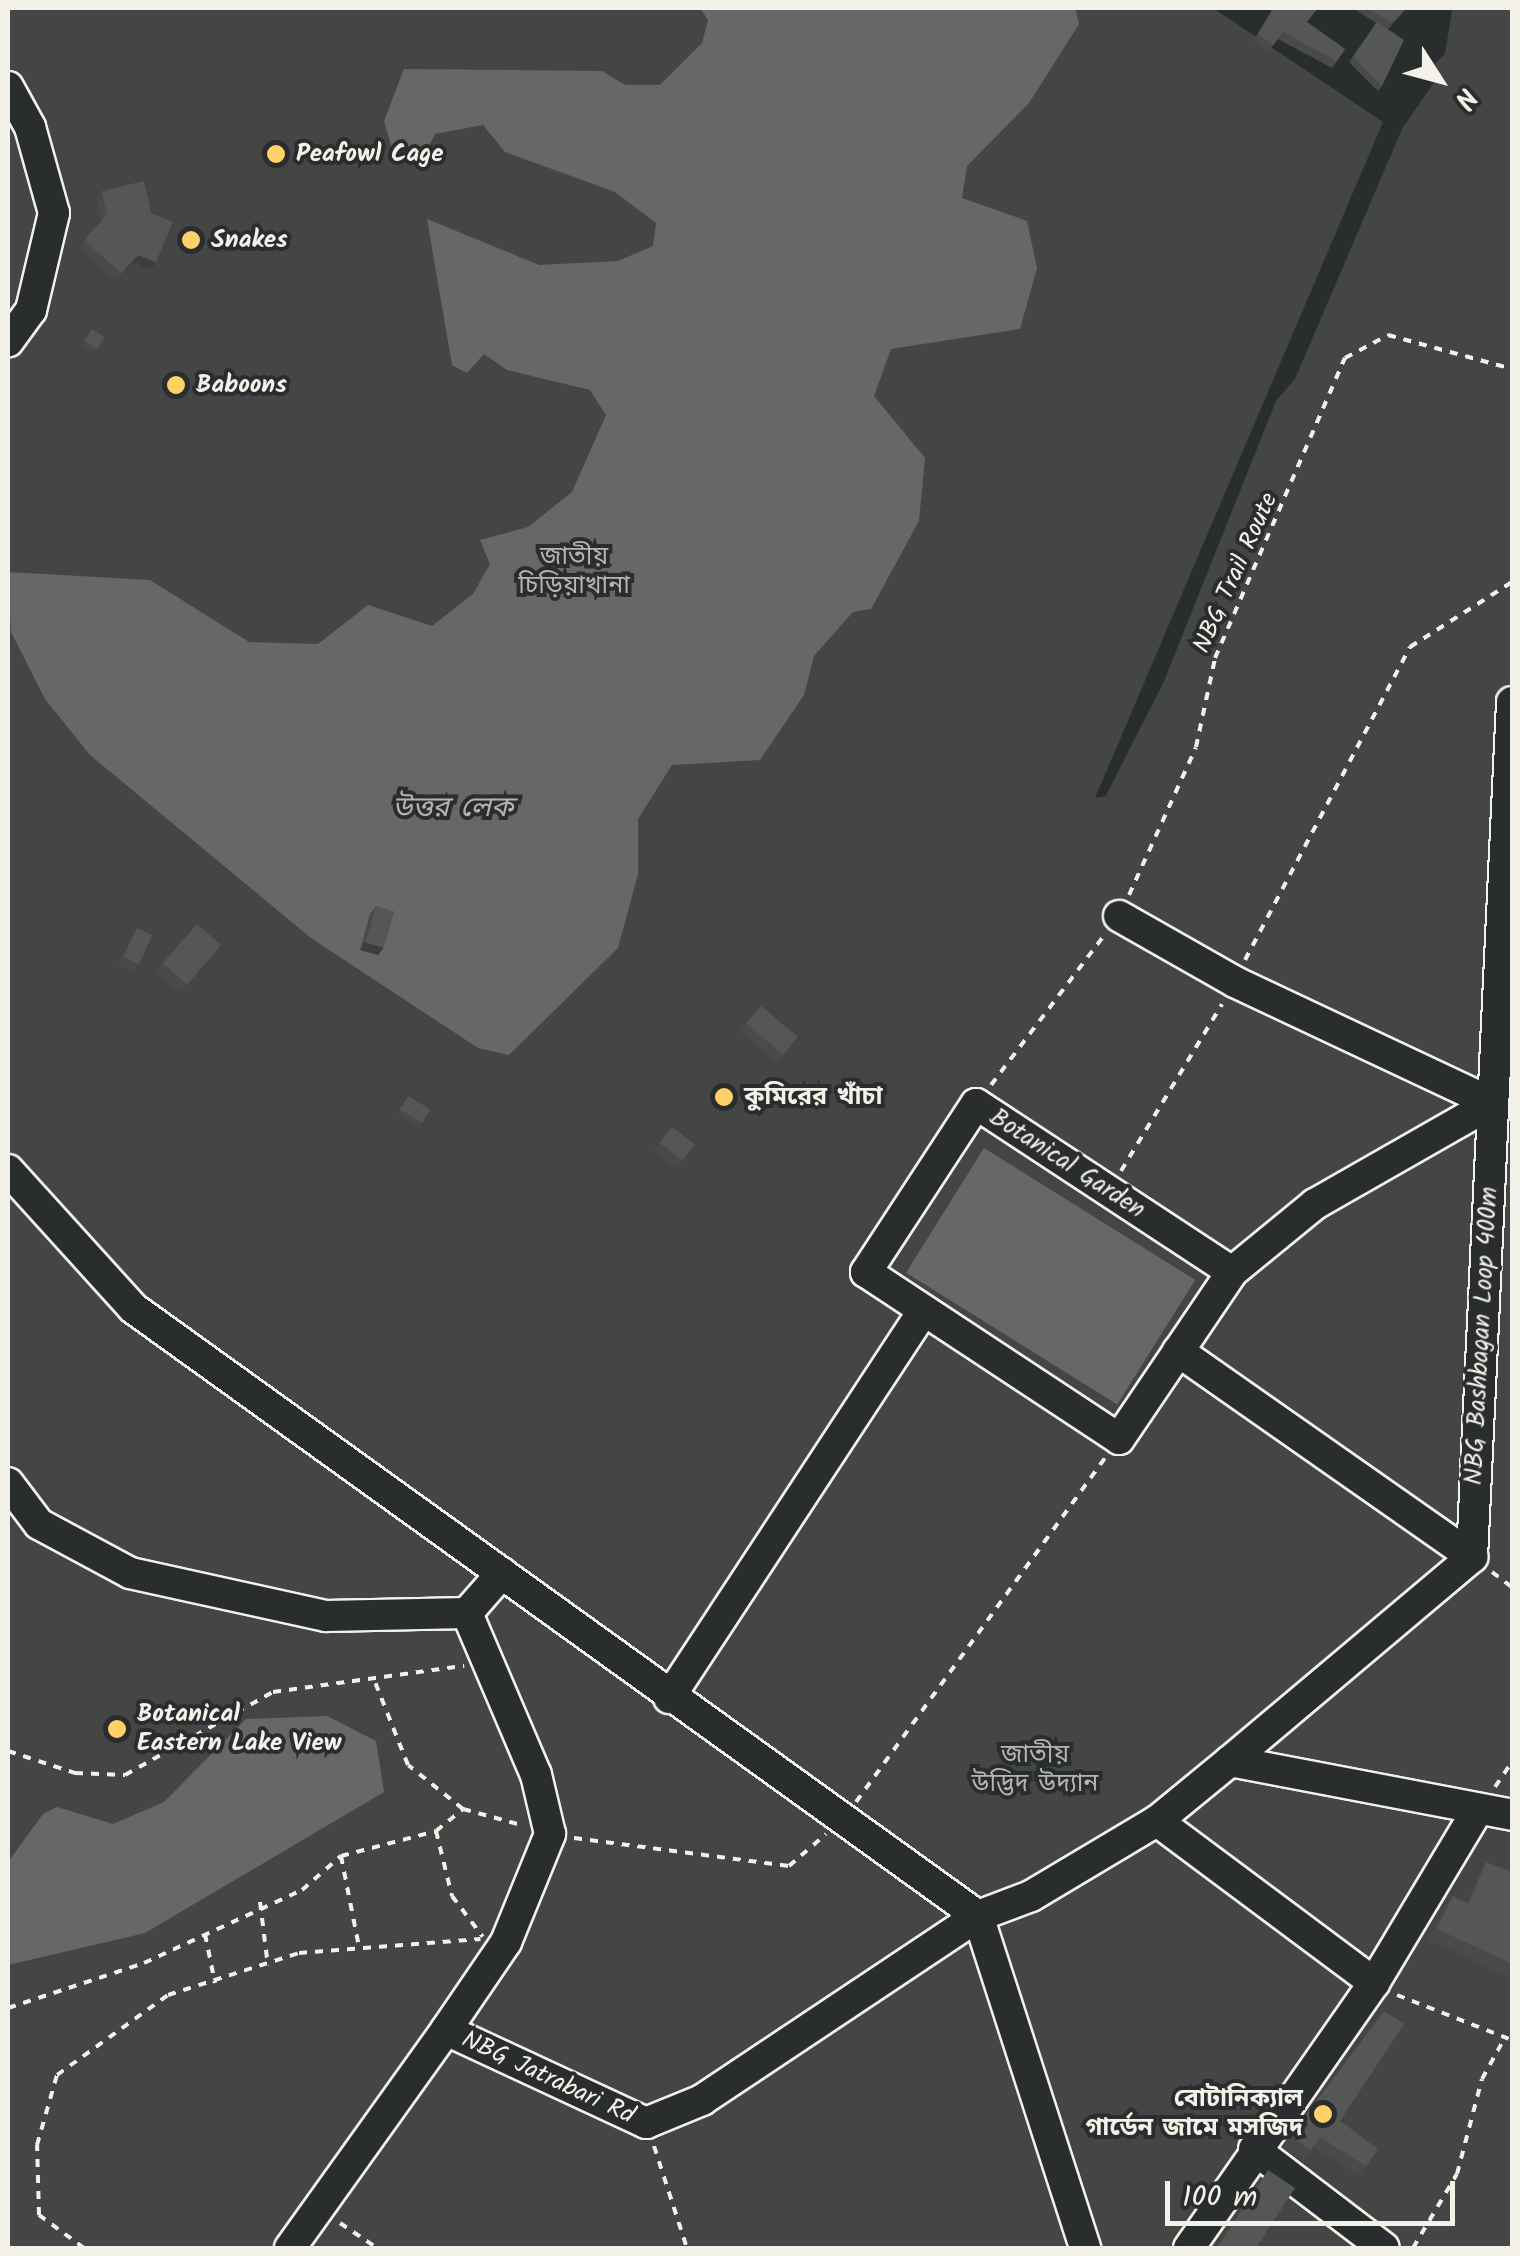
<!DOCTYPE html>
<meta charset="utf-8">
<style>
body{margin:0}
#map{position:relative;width:1520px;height:2256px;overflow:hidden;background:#2a2d2e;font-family:Kalam,"Noto Sans Bengali",sans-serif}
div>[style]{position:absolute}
.green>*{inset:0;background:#444645}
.water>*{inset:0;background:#676866;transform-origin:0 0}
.path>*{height:4px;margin-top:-2px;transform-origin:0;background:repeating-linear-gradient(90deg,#f4f1e8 0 8px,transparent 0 16px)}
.roads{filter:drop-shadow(2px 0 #f4f1e8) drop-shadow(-2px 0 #f4f1e8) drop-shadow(0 2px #f4f1e8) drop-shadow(0 -2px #f4f1e8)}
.minor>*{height:30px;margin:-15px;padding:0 15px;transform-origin:15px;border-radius:15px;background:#2a2d2e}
.wall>*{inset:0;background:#494b4a;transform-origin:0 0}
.shaded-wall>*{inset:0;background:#3c3d3c}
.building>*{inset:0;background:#555756;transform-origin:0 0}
.dots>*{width:28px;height:28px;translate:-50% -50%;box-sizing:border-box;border:5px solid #2a2d2e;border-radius:50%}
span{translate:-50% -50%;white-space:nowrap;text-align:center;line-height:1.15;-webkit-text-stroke:8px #2a2d2e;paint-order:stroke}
.poi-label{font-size:25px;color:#f4f1e8;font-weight:700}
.left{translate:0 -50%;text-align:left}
.right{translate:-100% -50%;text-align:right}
.park-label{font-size:25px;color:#b6b5af}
.street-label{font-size:25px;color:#f4f1e8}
.water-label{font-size:28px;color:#b5b3ae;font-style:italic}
.frame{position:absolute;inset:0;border:10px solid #f4f1e8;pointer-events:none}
.north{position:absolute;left:1390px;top:30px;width:100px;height:100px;-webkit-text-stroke:8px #2a2d2e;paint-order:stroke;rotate:126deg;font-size:28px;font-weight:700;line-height:40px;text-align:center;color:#f4f1e8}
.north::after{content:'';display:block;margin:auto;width:35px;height:45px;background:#f4f1e8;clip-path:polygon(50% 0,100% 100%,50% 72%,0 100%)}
.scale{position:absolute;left:1165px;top:2181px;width:290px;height:45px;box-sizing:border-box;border:5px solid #f4f1e8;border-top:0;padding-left:12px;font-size:30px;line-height:35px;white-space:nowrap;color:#f4f1e8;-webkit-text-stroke:8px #2a2d2e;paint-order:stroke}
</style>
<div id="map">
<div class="green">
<div style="clip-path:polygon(8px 8px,1213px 8px,1383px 122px,1095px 798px,1106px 796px,1165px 679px,1276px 401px,1295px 379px,1402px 129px,1439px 75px,1431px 67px,1445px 54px,1452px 10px,1512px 8px,1512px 2248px,8px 2248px)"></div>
</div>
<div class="water">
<div style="clip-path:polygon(700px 8px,1075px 8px,1079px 24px,1029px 103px,967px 166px,962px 198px,1027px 221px,1037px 268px,1020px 329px,891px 349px,874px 396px,925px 458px,919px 521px,871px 609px,853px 612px,814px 656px,804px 695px,760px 760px,672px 765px,638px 819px,638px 874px,618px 948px,509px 1055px,478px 1048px,311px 938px,90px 755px,45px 699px,11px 632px,8px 572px,150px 580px,249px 642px,318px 644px,368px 605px,432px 626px,473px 594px,490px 564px,480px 540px,528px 527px,572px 492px,606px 415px,590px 390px,507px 370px,484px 354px,467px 373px,452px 365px,427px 219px,539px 265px,618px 261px,653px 246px,656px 223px,615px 192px,505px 152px,483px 125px,435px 134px,420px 164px,395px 159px,384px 121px,404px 69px,602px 71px,625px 85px,660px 85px,702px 43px,708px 20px)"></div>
<div style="left:984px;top:1148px;width:249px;height:147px;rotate:32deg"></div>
<div style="clip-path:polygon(327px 1716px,376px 1741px,384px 1792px,145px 1933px,8px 1965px,8px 1862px,43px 1814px,57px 1807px,113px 1824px,164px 1802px,246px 1719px)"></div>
</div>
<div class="path">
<div style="left:1129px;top:895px;width:162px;rotate:-65.6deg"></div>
<div style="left:1196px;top:747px;width:91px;rotate:-77.9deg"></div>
<div style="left:1215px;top:658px;width:327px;rotate:-66.6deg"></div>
<div style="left:1345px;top:358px;width:49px;rotate:-28.1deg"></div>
<div style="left:1388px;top:335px;width:129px;rotate:15.3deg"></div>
<div style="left:1245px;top:960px;width:354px;rotate:-62.2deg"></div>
<div style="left:1410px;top:647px;width:121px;rotate:-32.5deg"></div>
<div style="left:991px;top:1085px;width:191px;rotate:-52.9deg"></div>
<div style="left:1121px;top:1171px;width:195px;rotate:-58.8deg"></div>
<div style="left:1492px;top:1572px;width:25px;rotate:37deg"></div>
<div style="left:8px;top:1751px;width:71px;rotate:18.2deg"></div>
<div style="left:75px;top:1773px;width:50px;rotate:2.3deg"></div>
<div style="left:125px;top:1775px;width:170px;rotate:-29.3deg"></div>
<div style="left:273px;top:1692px;width:193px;rotate:-7.8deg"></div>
<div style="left:1495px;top:1787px;width:30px;rotate:-56deg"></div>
<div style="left:856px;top:1802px;width:426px;rotate:-54.1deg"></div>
<div style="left:463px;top:1809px;width:60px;rotate:15.4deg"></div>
<div style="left:436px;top:1831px;width:67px;rotate:76.2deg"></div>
<div style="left:452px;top:1896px;width:51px;rotate:52.9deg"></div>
<div style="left:574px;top:1838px;width:217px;rotate:7.4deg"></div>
<div style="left:789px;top:1866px;width:49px;rotate:-40.9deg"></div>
<div style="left:341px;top:1856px;width:93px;rotate:78.8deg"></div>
<div style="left:260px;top:1902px;width:64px;rotate:82.9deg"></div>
<div style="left:205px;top:1934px;width:50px;rotate:78.5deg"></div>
<div style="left:1397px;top:1995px;width:123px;rotate:21.4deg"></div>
<div style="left:8px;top:2008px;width:143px;rotate:-18.3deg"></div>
<div style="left:144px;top:1963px;width:174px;rotate:-24.8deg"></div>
<div style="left:302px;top:1890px;width:52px;rotate:-41.1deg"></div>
<div style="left:341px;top:1856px;width:98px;rotate:-14.7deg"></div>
<div style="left:436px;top:1831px;width:35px;rotate:-39deg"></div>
<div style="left:463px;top:1809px;width:70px;rotate:-141.3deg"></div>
<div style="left:408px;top:1765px;width:95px;rotate:-111.7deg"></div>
<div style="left:654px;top:2146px;width:107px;rotate:72.1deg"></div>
<div style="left:340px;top:2223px;width:45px;rotate:34deg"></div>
<div style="left:84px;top:2248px;width:56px;rotate:-143.7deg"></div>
<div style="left:39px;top:2215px;width:70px;rotate:-91.6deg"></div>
<div style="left:37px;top:2145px;width:73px;rotate:-74.1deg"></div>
<div style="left:57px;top:2075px;width:137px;rotate:-35.8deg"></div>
<div style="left:168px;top:1995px;width:138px;rotate:-17.8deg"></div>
<div style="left:299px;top:1953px;width:182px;rotate:-4.4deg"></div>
<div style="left:1413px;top:2248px;width:86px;rotate:-59.3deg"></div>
<div style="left:1457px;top:2174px;width:98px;rotate:-75.3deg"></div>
<div style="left:1482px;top:2079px;width:43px;rotate:-61.1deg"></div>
</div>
<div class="roads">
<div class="minor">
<div style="left:8px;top:87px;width:46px;rotate:61.2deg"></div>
<div style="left:30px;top:127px;width:89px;rotate:74.4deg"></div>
<div style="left:54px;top:213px;width:100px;rotate:103.3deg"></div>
<div style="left:31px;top:310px;width:39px;rotate:126deg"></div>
<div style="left:1119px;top:916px;width:133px;rotate:29.6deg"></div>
<div style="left:1235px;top:982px;width:284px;rotate:25.2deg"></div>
<div style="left:8px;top:1170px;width:186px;rotate:47.8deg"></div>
<div style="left:133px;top:1308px;width:1041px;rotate:35.74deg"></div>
<div style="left:1232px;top:1272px;width:306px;rotate:-146.7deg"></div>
<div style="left:976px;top:1104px;width:201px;rotate:123.2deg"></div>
<div style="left:866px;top:1272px;width:303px;rotate:33.4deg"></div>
<div style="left:1119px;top:1439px;width:202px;rotate:-55.9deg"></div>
<div style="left:1232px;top:1272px;width:107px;rotate:-39.3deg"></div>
<div style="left:1315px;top:1204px;width:204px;rotate:-29.7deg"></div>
<div style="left:1178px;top:1351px;width:359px;rotate:35deg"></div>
<div style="left:8px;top:1483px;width:51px;rotate:52.9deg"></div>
<div style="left:39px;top:1524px;width:103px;rotate:28.3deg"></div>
<div style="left:130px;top:1573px;width:201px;rotate:12.4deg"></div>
<div style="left:326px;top:1616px;width:141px;rotate:-1.2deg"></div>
<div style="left:467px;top:1613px;width:53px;rotate:-48.8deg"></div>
<div style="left:1472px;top:1557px;width:856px;rotate:-87.32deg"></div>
<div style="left:669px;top:1698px;width:463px;rotate:-56.7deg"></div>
<div style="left:1230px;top:1761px;width:317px;rotate:-40.1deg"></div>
<div style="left:1157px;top:1821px;width:271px;rotate:36.7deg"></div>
<div style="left:978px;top:1916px;width:349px;rotate:72.1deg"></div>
<div style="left:446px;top:2030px;width:107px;rotate:-55.7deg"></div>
<div style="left:506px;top:1942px;width:117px;rotate:-67.8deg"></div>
<div style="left:550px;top:1834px;width:61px;rotate:-103.3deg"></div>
<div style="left:536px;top:1775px;width:176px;rotate:-113.1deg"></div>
<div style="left:1254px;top:2149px;width:163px;rotate:37.3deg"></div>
<div style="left:290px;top:2248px;width:268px;rotate:-54.4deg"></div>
<div style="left:446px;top:2030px;width:221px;rotate:24.9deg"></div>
<div style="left:646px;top:2123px;width:61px;rotate:-22.3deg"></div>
<div style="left:702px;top:2100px;width:332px;rotate:-33.7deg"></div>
<div style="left:978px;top:1916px;width:57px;rotate:-20.7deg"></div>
<div style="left:1031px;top:1896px;width:147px;rotate:-30.8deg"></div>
<div style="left:1157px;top:1821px;width:94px;rotate:-39.4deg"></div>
<div style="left:1230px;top:1761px;width:287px;rotate:10.8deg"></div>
<div style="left:1189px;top:2248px;width:323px;rotate:-55.1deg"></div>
<div style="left:1374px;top:1983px;width:200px;rotate:-59.1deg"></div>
</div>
</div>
<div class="wall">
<div style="clip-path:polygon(1273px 8px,1307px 22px,1345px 49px,1332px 68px,1278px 39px,1268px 52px,1253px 41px)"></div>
<div style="clip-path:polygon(1353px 8px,1407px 8px,1388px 29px,1382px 86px,1378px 91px,1349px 62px,1376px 23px)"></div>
<div style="clip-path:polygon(102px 191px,151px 270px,133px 262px,116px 281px,79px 248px,101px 222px,96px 199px)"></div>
<div style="left:92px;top:329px;width:15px;height:19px;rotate:32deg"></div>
<div style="clip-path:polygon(376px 906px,384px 947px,378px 955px,360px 950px,370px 914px)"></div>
<div style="clip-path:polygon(137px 928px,139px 964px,133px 972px,118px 965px,132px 936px)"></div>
<div style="clip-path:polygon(215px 953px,180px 993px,156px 971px,162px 963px)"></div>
<div style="clip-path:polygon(746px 1024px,798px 1037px,777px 1063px,740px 1032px)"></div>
<div style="left:408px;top:1096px;width:26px;height:21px;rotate:31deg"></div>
<div style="left:672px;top:1127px;width:29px;height:30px;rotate:38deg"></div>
<div style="clip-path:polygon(1486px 1862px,1512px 1872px,1512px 1979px,1429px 1940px,1445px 1907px,1453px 1896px,1467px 1903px,1479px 1873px)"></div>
<div style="clip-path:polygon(1384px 2011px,1340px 2121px,1378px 2149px,1359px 2176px,1313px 2147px,1303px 2160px,1283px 2146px)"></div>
</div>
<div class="shaded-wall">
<div style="clip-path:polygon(138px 255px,156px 262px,151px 270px,133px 262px,116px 281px)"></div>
<div style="clip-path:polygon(365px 942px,384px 947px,378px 955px,360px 950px)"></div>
</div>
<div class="building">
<div style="clip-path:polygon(1274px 8px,1318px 8px,1307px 22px,1345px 49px,1337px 61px,1283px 32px,1273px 45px,1258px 34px)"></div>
<div style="clip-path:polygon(1368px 8px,1406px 8px,1392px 23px)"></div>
<div style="clip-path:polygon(1377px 22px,1404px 40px,1382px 86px,1353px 57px)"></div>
<div style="clip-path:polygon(144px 181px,151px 213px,173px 222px,156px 262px,138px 255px,121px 273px,84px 240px,107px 215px,102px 191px)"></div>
<div style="left:92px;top:329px;width:15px;height:14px;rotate:32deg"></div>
<div style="left:376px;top:906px;width:19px;height:38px;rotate:16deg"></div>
<div style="left:197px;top:924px;width:32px;height:52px;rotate:41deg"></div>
<div style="left:137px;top:928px;width:17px;height:32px;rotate:25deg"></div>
<div style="left:761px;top:1006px;width:48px;height:23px;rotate:40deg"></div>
<div style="left:408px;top:1096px;width:26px;height:16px;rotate:31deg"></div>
<div style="left:672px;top:1127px;width:29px;height:20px;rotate:38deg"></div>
<div style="clip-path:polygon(1486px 1862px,1512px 1872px,1512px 1964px,1437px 1929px,1453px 1896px,1469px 1904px)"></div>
<div style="clip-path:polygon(1384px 2011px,1404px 2024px,1340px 2121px,1378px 2149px,1366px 2166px,1320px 2137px,1311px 2150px,1290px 2136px)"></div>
<div style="clip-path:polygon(1268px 2170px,1295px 2188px,1256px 2248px,1217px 2248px)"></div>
</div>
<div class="dots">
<div style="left:276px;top:154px;background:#ffd166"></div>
<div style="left:191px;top:240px;background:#ffd166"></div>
<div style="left:176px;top:385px;background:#ffd166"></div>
<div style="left:724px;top:1097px;background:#ffd166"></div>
<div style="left:117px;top:1729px;background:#ffd166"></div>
<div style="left:1323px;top:2114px;background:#ffd166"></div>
</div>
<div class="poi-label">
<span class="left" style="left:296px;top:154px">Peafowl Cage</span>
<span class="left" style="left:211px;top:240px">Snakes</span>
<span class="left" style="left:196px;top:385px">Baboons</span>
<span class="left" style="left:744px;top:1097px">কুমিরের খাঁচা</span>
<span class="left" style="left:137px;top:1729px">Botanical<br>Eastern Lake View</span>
<span class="right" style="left:1303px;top:2114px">বোটানিক্যাল<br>গার্ডেন জামে মসজিদ</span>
</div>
<div class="park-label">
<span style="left:574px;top:572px">জাতীয়<br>চিড়িয়াখানা</span>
<span style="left:1035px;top:1770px">জাতীয়<br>উদ্ভিদ উদ্যান</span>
</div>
<div class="street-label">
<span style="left:1236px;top:573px;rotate:-66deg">NBG Trail Route</span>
<span style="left:1067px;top:1164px;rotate:33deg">Botanical Garden</span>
<span style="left:1482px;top:1336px;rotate:-87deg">NBG Bashbagan Loop 400m</span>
<span style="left:548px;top:2078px;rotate:25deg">NBG Jatrabari Rd</span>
</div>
<div class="water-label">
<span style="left:453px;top:809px">উত্তর লেক</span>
</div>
<div class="frame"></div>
<div class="north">N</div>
<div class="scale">100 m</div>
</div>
